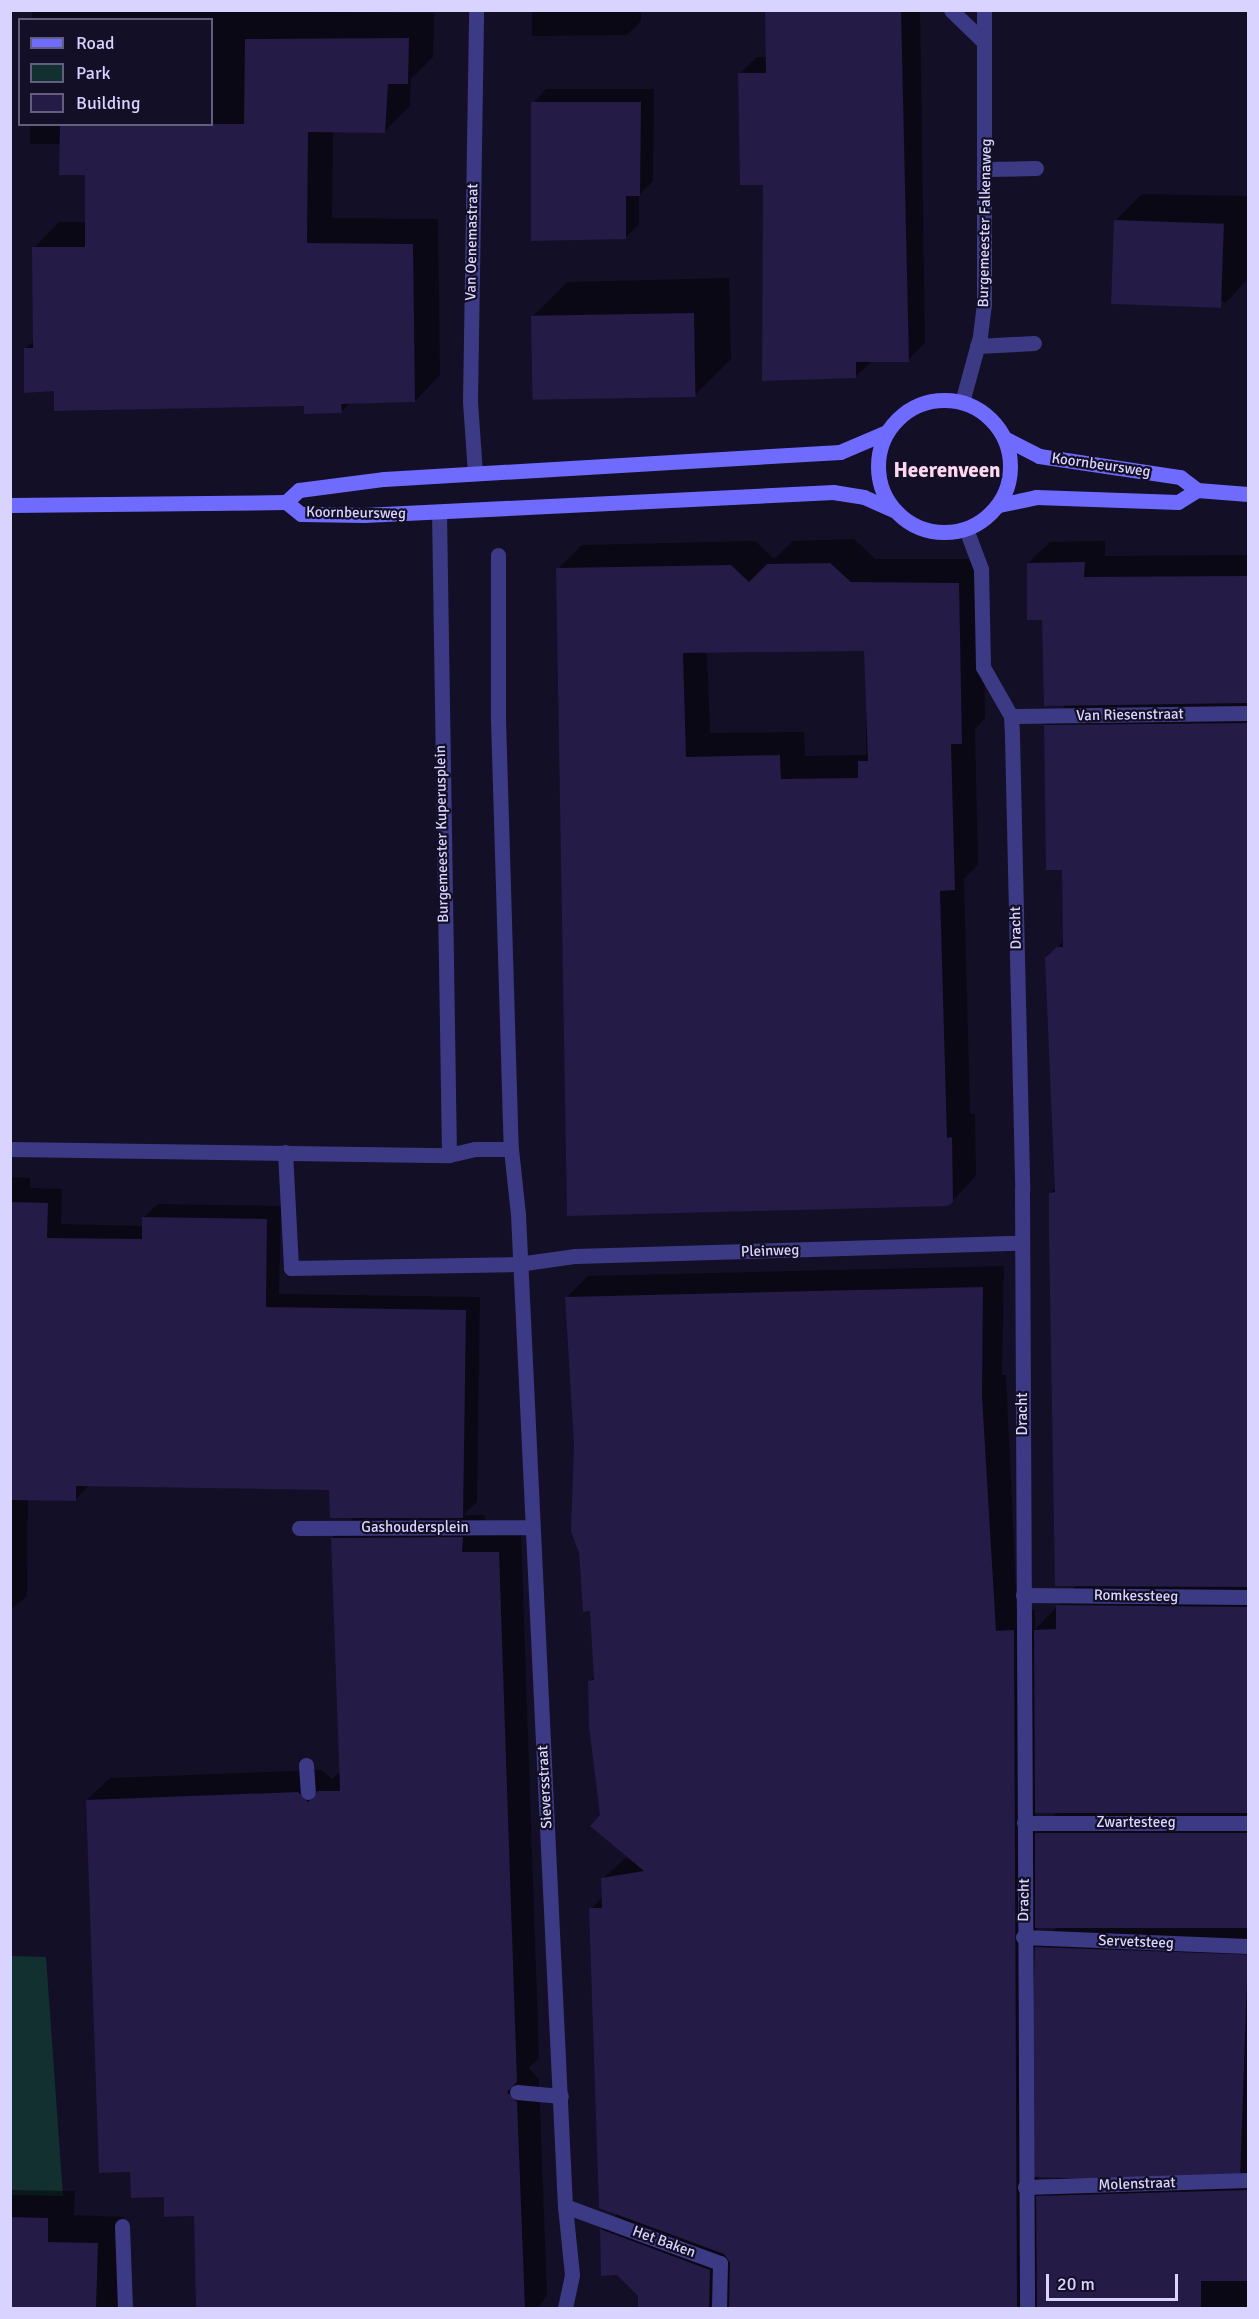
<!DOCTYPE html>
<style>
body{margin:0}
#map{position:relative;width:1259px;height:2319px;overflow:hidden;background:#130f26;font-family:Signika,sans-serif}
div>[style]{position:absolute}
.green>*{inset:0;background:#12302f}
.shadow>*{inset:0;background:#0007}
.building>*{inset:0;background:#241b47;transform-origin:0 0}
.service>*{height:15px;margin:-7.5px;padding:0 7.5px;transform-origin:7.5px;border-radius:7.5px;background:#3d3a85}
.pedestrian>*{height:15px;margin:-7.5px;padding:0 7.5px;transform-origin:7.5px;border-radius:7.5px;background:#3d3a85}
.minor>*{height:15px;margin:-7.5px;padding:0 7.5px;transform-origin:7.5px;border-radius:7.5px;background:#3d3a85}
.tertiary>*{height:15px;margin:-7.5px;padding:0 7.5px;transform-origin:7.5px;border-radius:7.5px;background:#3d3a85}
.secondary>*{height:15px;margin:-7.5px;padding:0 7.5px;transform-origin:7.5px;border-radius:7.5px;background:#6f6bff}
.secondary>.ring{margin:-7.5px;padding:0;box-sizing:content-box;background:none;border:15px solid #6f6bff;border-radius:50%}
span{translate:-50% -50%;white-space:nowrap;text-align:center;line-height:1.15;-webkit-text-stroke:4.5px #130f26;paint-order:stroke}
.street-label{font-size:15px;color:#d9d4ff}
.district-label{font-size:21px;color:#ffd6f0;font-weight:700}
.frame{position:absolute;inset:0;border:12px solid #d9d4ff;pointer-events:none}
.legend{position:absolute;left:18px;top:18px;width:195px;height:108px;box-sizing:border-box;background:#130f26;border:2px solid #625e7d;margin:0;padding:8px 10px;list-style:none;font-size:18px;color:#d9d4ff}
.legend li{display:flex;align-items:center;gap:12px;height:30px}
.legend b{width:30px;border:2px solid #625e7d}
.scale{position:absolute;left:1046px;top:2274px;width:132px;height:27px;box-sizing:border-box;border:3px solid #d9d4ff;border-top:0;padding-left:8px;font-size:18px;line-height:21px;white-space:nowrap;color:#d9d4ff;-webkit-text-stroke:4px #130f26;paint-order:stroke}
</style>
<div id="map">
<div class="green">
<div style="clip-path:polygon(11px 1956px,46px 1957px,63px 2196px,11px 2195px)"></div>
</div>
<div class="shadow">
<div style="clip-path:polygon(32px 10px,434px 13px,433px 57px,411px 79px,410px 106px,384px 132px,333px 131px,332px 218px,438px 219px,440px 375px,415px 401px,351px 402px,341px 412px,305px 405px,55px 389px,26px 348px,35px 340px,34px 248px,59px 222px,86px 222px,86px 174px,61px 144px,30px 144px,30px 124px,212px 124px,212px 20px,32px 20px)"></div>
<div style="clip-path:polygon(532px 10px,641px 10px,641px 21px,627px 35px,532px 36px)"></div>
<div style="clip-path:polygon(766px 10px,920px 10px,925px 343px,908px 360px,872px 361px,855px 377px,765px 183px,739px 74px,757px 57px,767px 57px)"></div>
<div style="clip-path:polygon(546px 89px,654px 89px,653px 181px,639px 195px,639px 224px,626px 237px,533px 103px)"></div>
<div style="clip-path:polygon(1142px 194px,1248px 196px,1248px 279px,1225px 303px,1115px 221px)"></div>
<div style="clip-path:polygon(729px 278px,731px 359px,695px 395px,532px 317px,568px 282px)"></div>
<div style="clip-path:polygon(evenodd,854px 539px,875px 559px,982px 559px,985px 718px,975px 729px,978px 865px,964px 879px,970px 1114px,975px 1114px,976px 1176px,952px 1201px,558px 569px,582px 545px,755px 541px,774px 559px,793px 541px,854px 539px,866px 650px,866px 755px,805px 756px,804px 732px,710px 733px,707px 651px,866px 650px)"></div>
<div style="clip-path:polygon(evenodd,1105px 541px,1105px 556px,1248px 555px,1248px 2308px,639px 2308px,640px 2296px,601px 2230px,618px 2213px,591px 1909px,603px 1896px,602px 1879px,628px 1856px,601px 1815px,590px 1682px,596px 1676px,567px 1297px,588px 1276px,1004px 1266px,1002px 1375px,1006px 1375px,1017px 1610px,1035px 1610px,1035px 1630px,1078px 1584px,1050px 1193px,1057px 1187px,1046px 958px,1065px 940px,1064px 869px,1045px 726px,1067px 704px,1028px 563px,1050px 542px,1105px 541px,1036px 1812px,1058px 1812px,1036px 1833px,1036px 1812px,1105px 541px,1037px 1926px,1057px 1927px,1037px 1947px,1037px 1926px,1105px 541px,1038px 2175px,1060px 2175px,1039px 2196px,1038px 2175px)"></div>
<div style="clip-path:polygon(10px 1177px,30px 1178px,30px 1188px,62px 1189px,61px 1224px,143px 1226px,143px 1218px,158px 1204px,281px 1206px,279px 1294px,480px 1297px,477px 1502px,463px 1515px,485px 1515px,484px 1530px,521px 1531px,539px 2058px,529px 2068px,539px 2079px,547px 2295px,538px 2308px,197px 2308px,195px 2215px,132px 2170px,87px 1800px,110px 1778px,321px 1770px,332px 1779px,341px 1771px,332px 1538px,354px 1517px,330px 1489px,89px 1485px,75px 1500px,28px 1499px,27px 1596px,10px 1610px)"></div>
<div style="clip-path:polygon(10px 2190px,75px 2191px,74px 2215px,124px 2217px,122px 2308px,10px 2308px)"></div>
</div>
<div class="building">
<div style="clip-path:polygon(765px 10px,901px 10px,909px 362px,856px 362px,856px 378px,762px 381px,763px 185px,740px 185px,738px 73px,766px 73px)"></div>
<div style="clip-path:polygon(409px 38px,408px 84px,388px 84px,385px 133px,308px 132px,307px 243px,413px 244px,415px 402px,341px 404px,342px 413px,304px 414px,304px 406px,54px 411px,54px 391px,24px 393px,24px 348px,33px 348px,32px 247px,85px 247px,85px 175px,59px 175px,60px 124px,244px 124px,245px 39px)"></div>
<div style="clip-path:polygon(531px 102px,641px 102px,640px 196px,626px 196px,626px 239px,531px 241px)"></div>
<div style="left:1114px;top:220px;width:110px;height:84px;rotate:2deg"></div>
<div style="left:694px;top:313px;width:84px;height:163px;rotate:89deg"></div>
<div style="clip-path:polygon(1085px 562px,1084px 577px,1248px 576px,1248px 703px,1044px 706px,1042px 620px,1027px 620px,1027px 563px)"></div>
<div style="clip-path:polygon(evenodd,830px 563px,851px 582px,959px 583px,962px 744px,951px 744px,955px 890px,940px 891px,947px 1138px,952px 1137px,953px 1202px,948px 1206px,567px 1216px,556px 568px,731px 565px,749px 582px,767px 564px,830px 563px,864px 651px,868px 761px,858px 761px,858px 778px,781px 779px,780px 755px,686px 757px,683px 653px,864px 651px)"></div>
<div style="clip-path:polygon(1248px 723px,1248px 1587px,1055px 1586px,1049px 1234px,1049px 1193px,1055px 1192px,1045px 958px,1057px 947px,1063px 947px,1062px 870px,1046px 870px,1044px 725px)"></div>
<div style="clip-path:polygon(10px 1202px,48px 1203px,47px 1238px,142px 1239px,142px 1217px,267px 1219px,266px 1307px,466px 1310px,463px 1518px,330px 1518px,329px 1490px,76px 1486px,76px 1501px,10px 1500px)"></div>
<div style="clip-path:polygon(983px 1287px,982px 1396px,996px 1631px,1014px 1630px,1017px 2308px,729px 2308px,730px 2263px,724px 2254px,599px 2208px,589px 1908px,602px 1908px,601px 1878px,644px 1871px,590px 1826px,600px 1815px,589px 1727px,588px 1681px,594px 1680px,590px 1611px,583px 1612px,579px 1553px,571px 1531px,574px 1444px,565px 1297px)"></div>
<div style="clip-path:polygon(463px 1537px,462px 1552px,499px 1552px,517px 2082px,507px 2092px,517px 2102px,525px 2308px,196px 2308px,194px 2216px,164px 2217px,164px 2197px,131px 2198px,130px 2172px,99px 2173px,86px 1800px,298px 1792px,308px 1802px,318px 1791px,340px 1791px,331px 1538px)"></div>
<div style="clip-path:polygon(1056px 1605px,1248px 1607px,1248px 1813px,1035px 1813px,1034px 1630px,1056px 1629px)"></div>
<div style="left:1035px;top:1833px;width:213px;height:95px"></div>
<div style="left:1035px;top:1947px;width:213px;height:230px;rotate:2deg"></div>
<div style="clip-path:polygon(1248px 2190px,1248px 2281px,1201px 2281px,1201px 2308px,1037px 2308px,1036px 2196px)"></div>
<div style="clip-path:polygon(10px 2217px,48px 2218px,48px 2242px,98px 2243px,96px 2308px,10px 2308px)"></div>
<div style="clip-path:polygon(600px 2229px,710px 2270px,709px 2308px,638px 2308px,638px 2296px,617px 2275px,601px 2276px)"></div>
</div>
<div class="service">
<div style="left:986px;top:169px;width:50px;rotate:-1.1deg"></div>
<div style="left:977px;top:346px;width:57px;rotate:-3deg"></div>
<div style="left:10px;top:1149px;width:439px;rotate:0.8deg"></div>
<div style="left:449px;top:1155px;width:643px;rotate:-90.89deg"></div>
<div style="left:449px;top:1155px;width:27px;rotate:-13deg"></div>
<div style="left:475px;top:1149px;width:36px"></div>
</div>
<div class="pedestrian">
<div style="left:981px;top:569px;width:98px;rotate:88.8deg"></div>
<div style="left:983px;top:667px;width:56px;rotate:60.3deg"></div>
<div style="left:1011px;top:716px;width:20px;rotate:87deg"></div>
<div style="left:1012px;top:736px;width:454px;rotate:88.7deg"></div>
<div style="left:1022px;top:1190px;width:1118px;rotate:89.74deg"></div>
<div style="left:1011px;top:716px;width:237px;rotate:-0.7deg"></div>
<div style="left:511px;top:1149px;width:65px;rotate:83.9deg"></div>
<div style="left:518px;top:1214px;width:993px;rotate:87.29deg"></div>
<div style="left:565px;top:2206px;width:69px;rotate:84.2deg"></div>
<div style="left:572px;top:2275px;width:34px;rotate:102deg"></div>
<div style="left:285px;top:1152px;width:116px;rotate:87deg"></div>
<div style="left:291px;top:1268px;width:227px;rotate:-1deg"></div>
<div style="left:518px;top:1264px;width:58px;rotate:-8deg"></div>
<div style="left:575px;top:1256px;width:447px;rotate:-1.7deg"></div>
<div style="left:299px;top:1528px;width:232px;rotate:-0.2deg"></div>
<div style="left:1023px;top:1595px;width:225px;rotate:0.5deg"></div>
<div style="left:306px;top:1765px;width:27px;rotate:86deg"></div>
<div style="left:1024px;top:1823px;width:224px"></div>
<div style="left:1023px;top:1937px;width:225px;rotate:2.3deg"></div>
<div style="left:517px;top:2092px;width:44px;rotate:5.2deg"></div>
<div style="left:1025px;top:2187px;width:223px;rotate:-1.8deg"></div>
<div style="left:565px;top:2206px;width:165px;rotate:20.2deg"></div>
<div style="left:720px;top:2263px;width:45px;rotate:91.3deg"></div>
</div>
<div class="minor">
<div style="left:951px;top:10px;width:46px;rotate:44.1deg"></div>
<div style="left:475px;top:473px;width:72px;rotate:-94deg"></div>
<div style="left:470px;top:401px;width:391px;rotate:-89.1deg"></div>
<div style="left:966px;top:529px;width:43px;rotate:69.4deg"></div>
<div style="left:498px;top:555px;width:164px;rotate:90deg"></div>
<div style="left:498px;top:719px;width:430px;rotate:88.3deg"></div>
<div style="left:122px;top:2226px;width:82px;rotate:87.9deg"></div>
</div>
<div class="tertiary">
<div style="left:962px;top:402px;width:68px;rotate:-74.7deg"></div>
<div style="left:980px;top:336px;width:33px;rotate:-83deg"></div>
<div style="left:984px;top:303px;width:293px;rotate:-90deg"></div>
</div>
<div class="secondary">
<div class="ring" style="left:878px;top:400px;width:117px;height:117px"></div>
<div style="left:1004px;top:438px;width:39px;rotate:27deg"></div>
<div style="left:1039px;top:456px;width:143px;rotate:8.5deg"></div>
<div style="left:1180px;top:477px;width:21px;rotate:37deg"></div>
<div style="left:1197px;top:490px;width:51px;rotate:4.5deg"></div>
<div style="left:286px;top:502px;width:19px;rotate:39deg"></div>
<div style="left:301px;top:514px;width:63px;rotate:0.9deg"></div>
<div style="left:364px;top:515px;width:470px;rotate:-2.8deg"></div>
<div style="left:833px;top:492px;width:31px;rotate:9deg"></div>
<div style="left:864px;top:497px;width:32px;rotate:24deg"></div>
<div style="left:286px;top:502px;width:18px;rotate:-43deg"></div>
<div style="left:299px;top:490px;width:86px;rotate:-7.4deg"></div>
<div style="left:384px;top:479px;width:457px;rotate:-3.4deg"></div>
<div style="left:840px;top:452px;width:51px;rotate:-23.1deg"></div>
<div style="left:10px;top:505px;width:276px;rotate:-0.6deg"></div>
<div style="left:999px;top:505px;width:38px;rotate:-12deg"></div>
<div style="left:1036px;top:497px;width:142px;rotate:2deg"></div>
<div style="left:1178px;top:502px;width:22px;rotate:-32deg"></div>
</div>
<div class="street-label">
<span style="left:985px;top:223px;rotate:-89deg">Burgemeester Falkenaweg</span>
<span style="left:472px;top:242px;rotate:-89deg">Van Oenemastraat</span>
<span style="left:1101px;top:465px;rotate:8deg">Koornbeursweg</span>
<span style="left:356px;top:513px;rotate:1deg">Koornbeursweg</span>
<span style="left:1130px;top:715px;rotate:-1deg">Van Riesenstraat</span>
<span style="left:442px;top:834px;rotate:-91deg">Burgemeester Kuperusplein</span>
<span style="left:1016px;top:928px;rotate:-91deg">Dracht</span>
<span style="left:770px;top:1251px;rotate:-2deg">Pleinweg</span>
<span style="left:1023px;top:1414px;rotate:-90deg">Dracht</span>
<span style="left:415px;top:1528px">Gashoudersplein</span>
<span style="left:1136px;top:1596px;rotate:1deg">Romkessteeg</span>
<span style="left:545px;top:1787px;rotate:-93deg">Sieversstraat</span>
<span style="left:1136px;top:1823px">Zwartesteeg</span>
<span style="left:1024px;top:1900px;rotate:-89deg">Dracht</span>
<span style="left:1136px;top:1942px;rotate:2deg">Servetsteeg</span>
<span style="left:1137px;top:2184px;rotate:-2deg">Molenstraat</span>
<span style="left:664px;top:2242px;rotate:20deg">Het Baken</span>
</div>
<div class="district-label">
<span style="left:947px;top:470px">Heerenveen</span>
</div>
<div class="frame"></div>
<ul class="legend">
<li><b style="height:8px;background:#6f6bff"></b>Road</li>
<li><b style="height:16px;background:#12302f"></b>Park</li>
<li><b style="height:16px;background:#241b47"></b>Building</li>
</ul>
<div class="scale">20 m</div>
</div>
